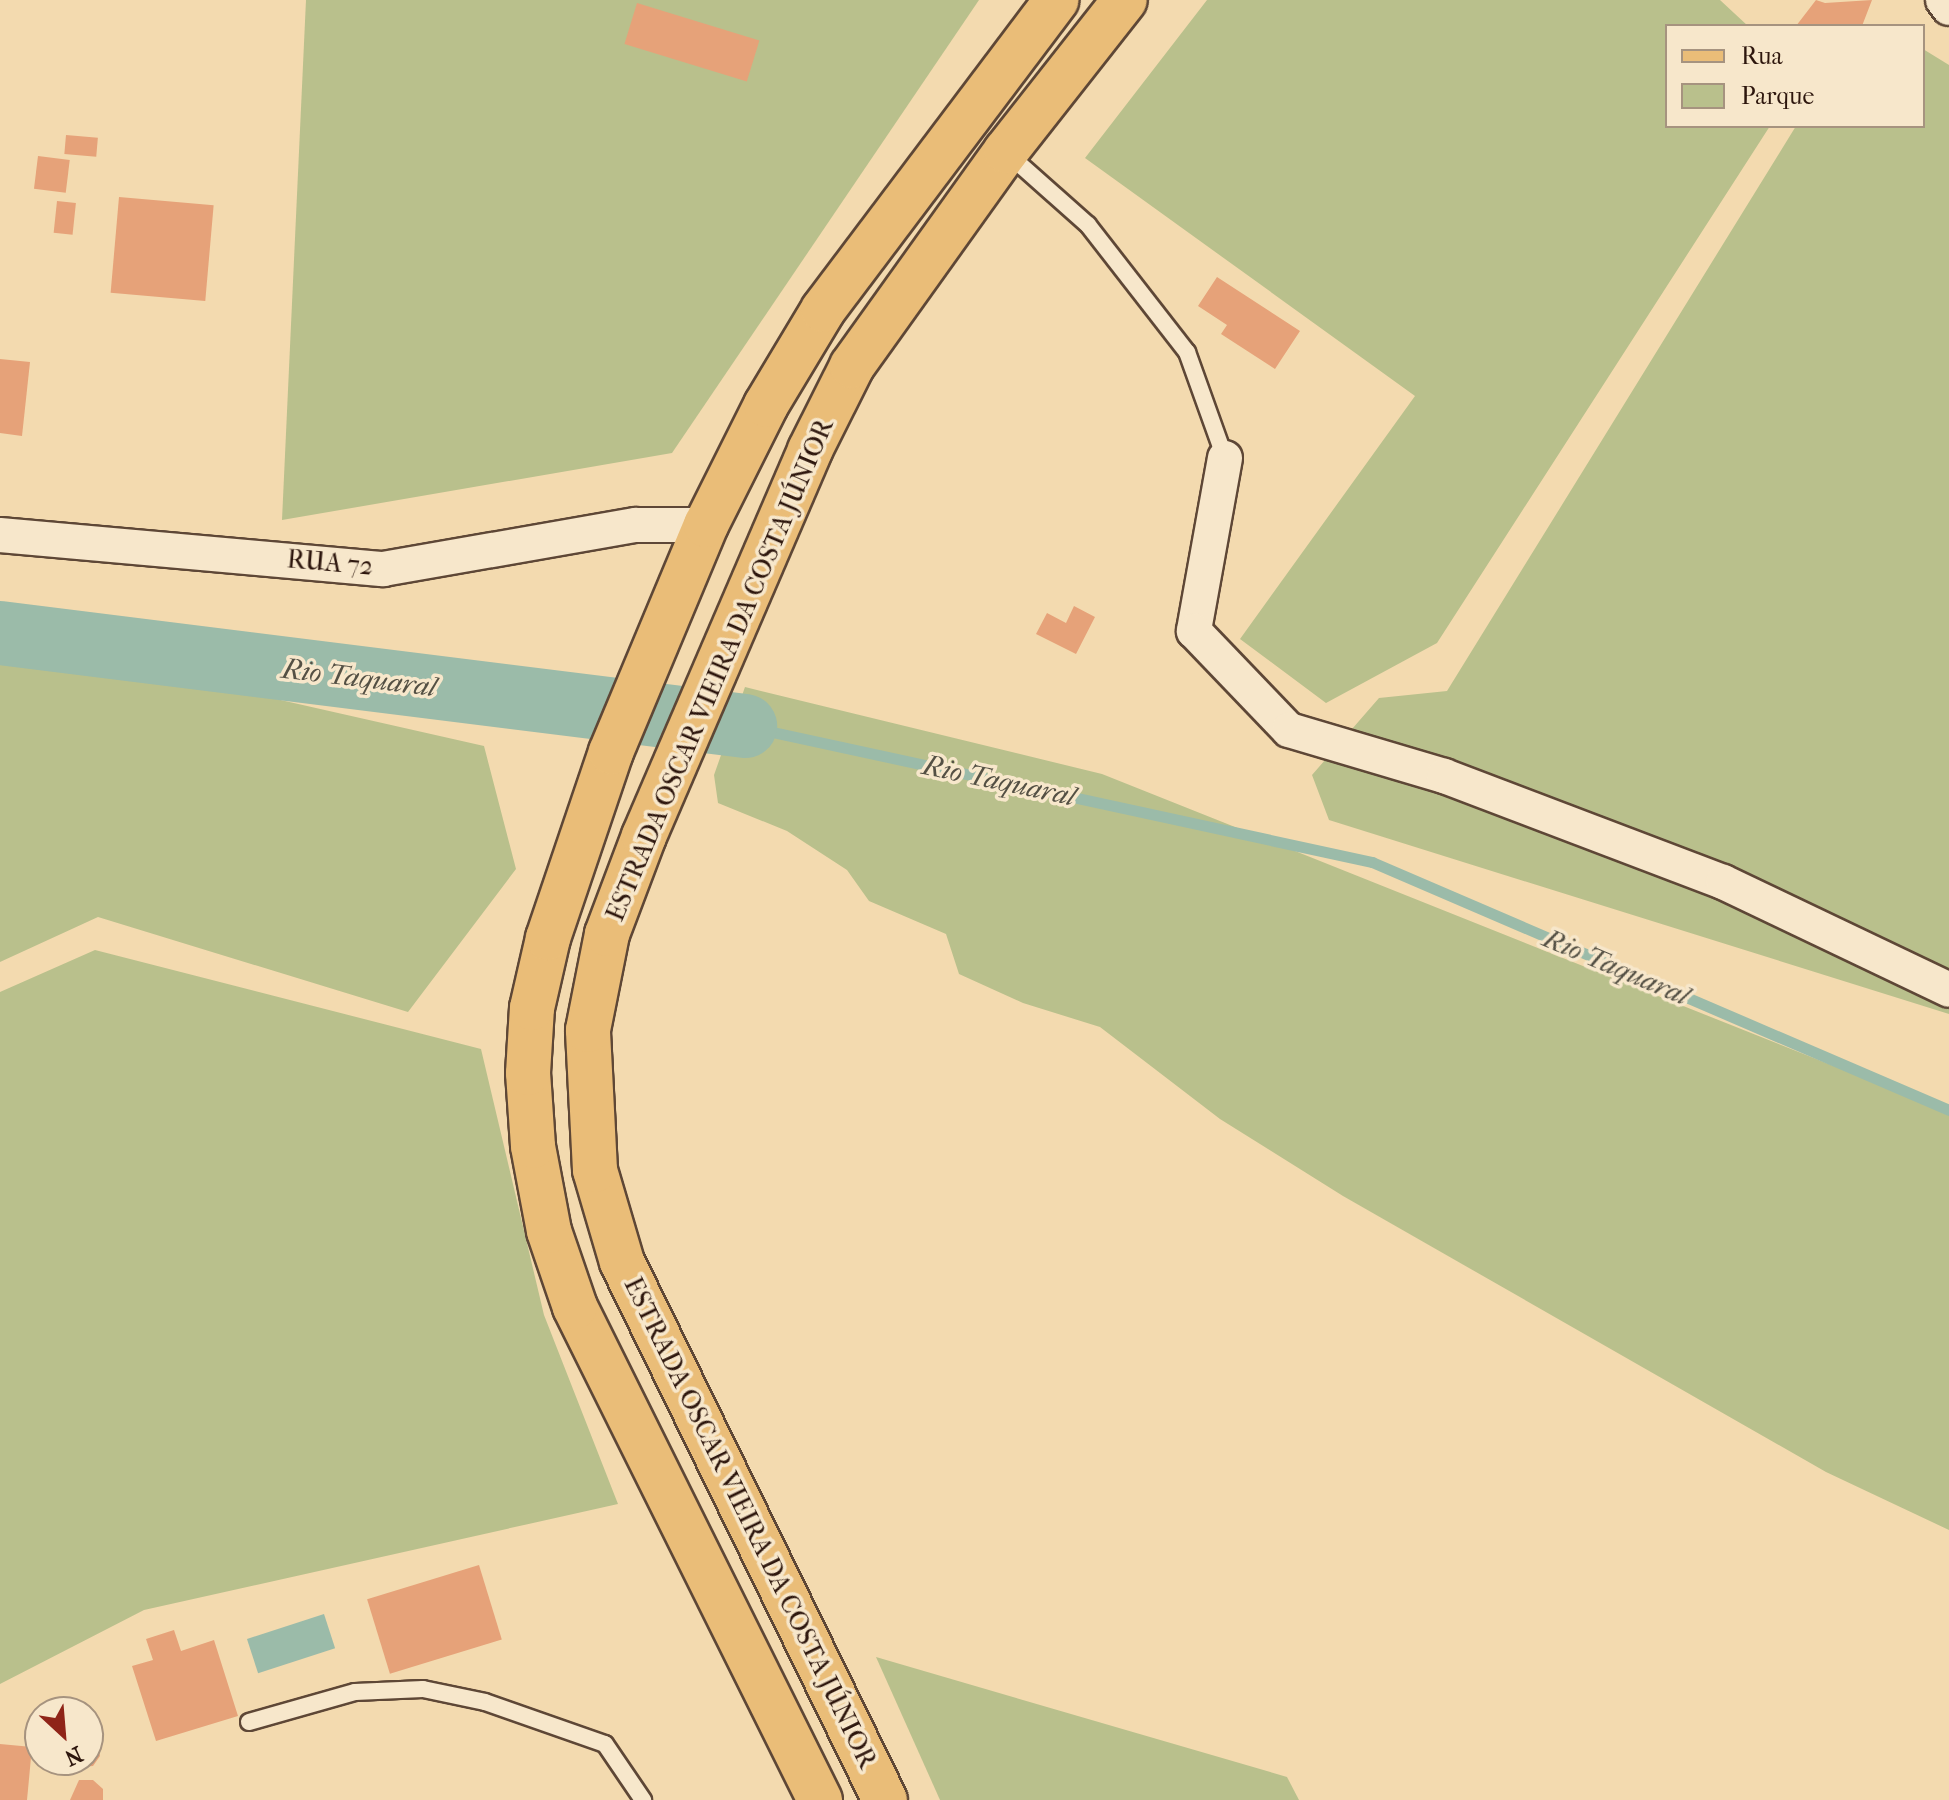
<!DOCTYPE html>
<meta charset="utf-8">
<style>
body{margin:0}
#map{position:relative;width:1949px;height:1800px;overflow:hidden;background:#f3daaf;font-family:"IM FELL French Canon",serif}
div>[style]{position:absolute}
.green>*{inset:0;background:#b9c08c}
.water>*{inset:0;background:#9bbba9;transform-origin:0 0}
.stream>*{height:11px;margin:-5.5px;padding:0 5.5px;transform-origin:5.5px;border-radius:5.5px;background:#9bbba9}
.river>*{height:64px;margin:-32px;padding:0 32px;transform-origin:32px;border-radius:32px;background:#9bbba9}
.building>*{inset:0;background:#e6a279;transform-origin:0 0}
.roads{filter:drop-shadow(2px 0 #5e4736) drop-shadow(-2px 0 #5e4736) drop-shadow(0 2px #5e4736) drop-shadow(0 -2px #5e4736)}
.service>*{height:16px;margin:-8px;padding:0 8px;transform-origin:8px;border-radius:8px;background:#f7e7cb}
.minor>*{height:34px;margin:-17px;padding:0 17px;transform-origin:17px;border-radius:17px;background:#f7e7cb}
.primary>*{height:44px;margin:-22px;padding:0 22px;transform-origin:22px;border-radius:22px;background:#eabd78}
span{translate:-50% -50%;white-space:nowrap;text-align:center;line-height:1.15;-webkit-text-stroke:7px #f7e7cb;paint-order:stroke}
.street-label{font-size:26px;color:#2d160d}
.water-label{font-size:28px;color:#545044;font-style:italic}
.legend{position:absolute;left:1665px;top:24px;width:260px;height:104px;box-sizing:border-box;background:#f7e7cb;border:2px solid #a6937f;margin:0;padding:10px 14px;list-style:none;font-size:24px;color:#2d160d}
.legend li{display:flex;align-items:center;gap:16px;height:40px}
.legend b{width:40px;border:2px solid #a6937f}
.north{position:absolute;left:24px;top:1696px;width:80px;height:80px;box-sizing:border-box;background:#f7e7cb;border:2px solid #a6937f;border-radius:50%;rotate:154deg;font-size:22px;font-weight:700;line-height:32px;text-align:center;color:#2d160d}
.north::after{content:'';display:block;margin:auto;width:28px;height:36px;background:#8f2418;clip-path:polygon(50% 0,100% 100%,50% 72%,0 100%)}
</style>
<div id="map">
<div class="green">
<div style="clip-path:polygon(306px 0,979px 0,672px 453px,282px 520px)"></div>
<div style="clip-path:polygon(1207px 0,1720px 0,1748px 26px,1667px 26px,1667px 126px,1770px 126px,1437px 643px,1326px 703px,1240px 639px,1415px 396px,1085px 158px)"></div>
<div style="clip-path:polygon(1923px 49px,1949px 65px,1949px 1014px,1329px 820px,1312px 775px,1379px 698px,1447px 691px,1796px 126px,1923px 126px)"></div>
<div style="clip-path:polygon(0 647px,90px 657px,484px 746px,516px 869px,408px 1012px,98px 917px,0 962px)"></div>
<div style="clip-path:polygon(745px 687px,1102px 774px,1949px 1112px,1949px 1530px,1826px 1472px,1343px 1196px,1220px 1119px,1100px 1027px,1023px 1003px,959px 974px,946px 934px,869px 901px,847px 870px,787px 831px,718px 803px,714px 775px)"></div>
<div style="clip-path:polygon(95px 950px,481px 1049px,544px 1315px,618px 1504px,144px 1610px,0 1684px,0 992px)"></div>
<div style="clip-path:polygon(876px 1657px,1287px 1777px,1299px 1800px,940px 1800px)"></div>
</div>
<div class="water">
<div style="left:324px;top:1614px;width:36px;height:81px;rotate:72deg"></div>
</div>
<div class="stream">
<div style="left:745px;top:726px;width:642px;rotate:12.24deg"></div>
<div style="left:1372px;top:862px;width:628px;rotate:23.26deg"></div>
</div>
<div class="river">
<div style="left:0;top:633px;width:751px;rotate:7.12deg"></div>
</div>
<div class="building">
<div style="clip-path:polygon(1816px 0,1825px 3px,1872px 0,1862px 26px,1796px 26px)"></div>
<div style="left:637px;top:3px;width:128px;height:43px;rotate:17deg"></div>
<div style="left:66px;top:135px;width:32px;height:19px;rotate:5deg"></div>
<div style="left:38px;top:156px;width:32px;height:33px;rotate:7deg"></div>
<div style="left:119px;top:197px;width:95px;height:96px;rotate:5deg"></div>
<div style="left:57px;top:201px;width:19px;height:32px;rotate:6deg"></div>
<div style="clip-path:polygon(1217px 277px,1300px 331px,1275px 369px,1221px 334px,1227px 325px,1198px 306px)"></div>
<div style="clip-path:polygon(0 359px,30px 362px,22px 436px,0 433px)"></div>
<div style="clip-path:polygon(1074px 606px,1095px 617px,1076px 654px,1036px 634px,1047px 613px,1066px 623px)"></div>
<div style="left:479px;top:1565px;width:78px;height:117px;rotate:73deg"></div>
<div style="clip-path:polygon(174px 1630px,181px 1651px,214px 1640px,238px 1716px,156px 1741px,132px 1666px,153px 1660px,146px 1639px)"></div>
<div style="clip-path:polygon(88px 1736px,98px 1745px,100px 1756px,93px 1766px,81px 1767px,72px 1760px,88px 1760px)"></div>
<div style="clip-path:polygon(0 1744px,32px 1747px,27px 1800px,0 1800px)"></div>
<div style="clip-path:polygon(79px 1780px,93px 1780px,103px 1789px,103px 1800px,70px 1800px)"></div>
</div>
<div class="roads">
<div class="service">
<div style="left:1007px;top:153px;width:108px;rotate:41.6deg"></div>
<div style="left:1088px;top:225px;width:161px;rotate:52.1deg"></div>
<div style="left:1187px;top:352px;width:113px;rotate:70.3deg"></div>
<div style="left:249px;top:1722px;width:110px;rotate:-15.8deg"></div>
<div style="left:355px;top:1692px;width:68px;rotate:-2.5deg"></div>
<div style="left:423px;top:1689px;width:63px;rotate:11.8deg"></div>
<div style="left:485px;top:1702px;width:127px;rotate:19.3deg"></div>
<div style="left:605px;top:1744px;width:68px;rotate:55.8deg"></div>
</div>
<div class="minor">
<div style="left:1943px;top:0;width:10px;rotate:53deg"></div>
<div style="left:1225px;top:458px;width:176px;rotate:100.2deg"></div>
<div style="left:1194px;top:631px;width:137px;rotate:46.2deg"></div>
<div style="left:1289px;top:730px;width:162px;rotate:16.5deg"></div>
<div style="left:1444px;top:776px;width:298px;rotate:20.8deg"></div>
<div style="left:1723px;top:882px;width:250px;rotate:25.5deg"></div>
<div style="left:0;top:535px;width:385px;rotate:5.1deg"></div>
<div style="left:383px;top:569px;width:257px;rotate:-9.9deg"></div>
<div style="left:636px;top:525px;width:70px"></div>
</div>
<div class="primary">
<div style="left:820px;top:1800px;width:551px;rotate:-116.43deg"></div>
<div style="left:575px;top:1307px;width:80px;rotate:-108.9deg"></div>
<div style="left:549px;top:1231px;width:86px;rotate:-100.7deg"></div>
<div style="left:533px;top:1146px;width:73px;rotate:-93.9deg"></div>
<div style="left:528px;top:1073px;width:65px;rotate:-86.5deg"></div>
<div style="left:532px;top:1008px;width:72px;rotate:-77.1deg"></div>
<div style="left:548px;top:938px;width:196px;rotate:-71.3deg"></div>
<div style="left:611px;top:752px;width:246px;rotate:-67.3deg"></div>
<div style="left:706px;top:525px;width:134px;rotate:-63.4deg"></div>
<div style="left:766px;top:405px;width:111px;rotate:-59deg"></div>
<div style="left:823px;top:310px;width:388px;rotate:-53deg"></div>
<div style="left:885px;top:1800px;width:599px;rotate:-116.05deg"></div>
<div style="left:622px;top:1262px;width:96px;rotate:-106.4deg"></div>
<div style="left:595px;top:1170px;width:140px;rotate:-92.9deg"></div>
<div style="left:588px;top:1030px;width:98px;rotate:-78.8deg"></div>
<div style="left:607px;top:934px;width:105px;rotate:-69.3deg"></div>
<div style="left:644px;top:836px;width:420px;rotate:-66.7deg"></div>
<div style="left:810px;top:450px;width:94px;rotate:-63.4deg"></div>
<div style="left:852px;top:366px;width:264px;rotate:-54.4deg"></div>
<div style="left:1006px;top:151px;width:192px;rotate:-51.8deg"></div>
</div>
</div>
<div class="street-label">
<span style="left:330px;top:563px;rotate:5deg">RUA 72</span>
<span style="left:720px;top:670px;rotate:-67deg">ESTRADA OSCAR VIEIRA DA COSTA JÚNIOR</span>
<span style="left:750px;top:1523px;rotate:64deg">ESTRADA OSCAR VIEIRA DA COSTA JÚNIOR</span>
</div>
<div class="water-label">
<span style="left:359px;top:678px;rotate:7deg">Rio Taquaral</span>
<span style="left:999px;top:781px;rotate:12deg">Rio Taquaral</span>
<span style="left:1616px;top:967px;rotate:23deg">Rio Taquaral</span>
</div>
<ul class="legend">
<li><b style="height:10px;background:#eabd78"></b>Rua</li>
<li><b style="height:22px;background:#b9c08c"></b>Parque</li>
</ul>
<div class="north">N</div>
</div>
